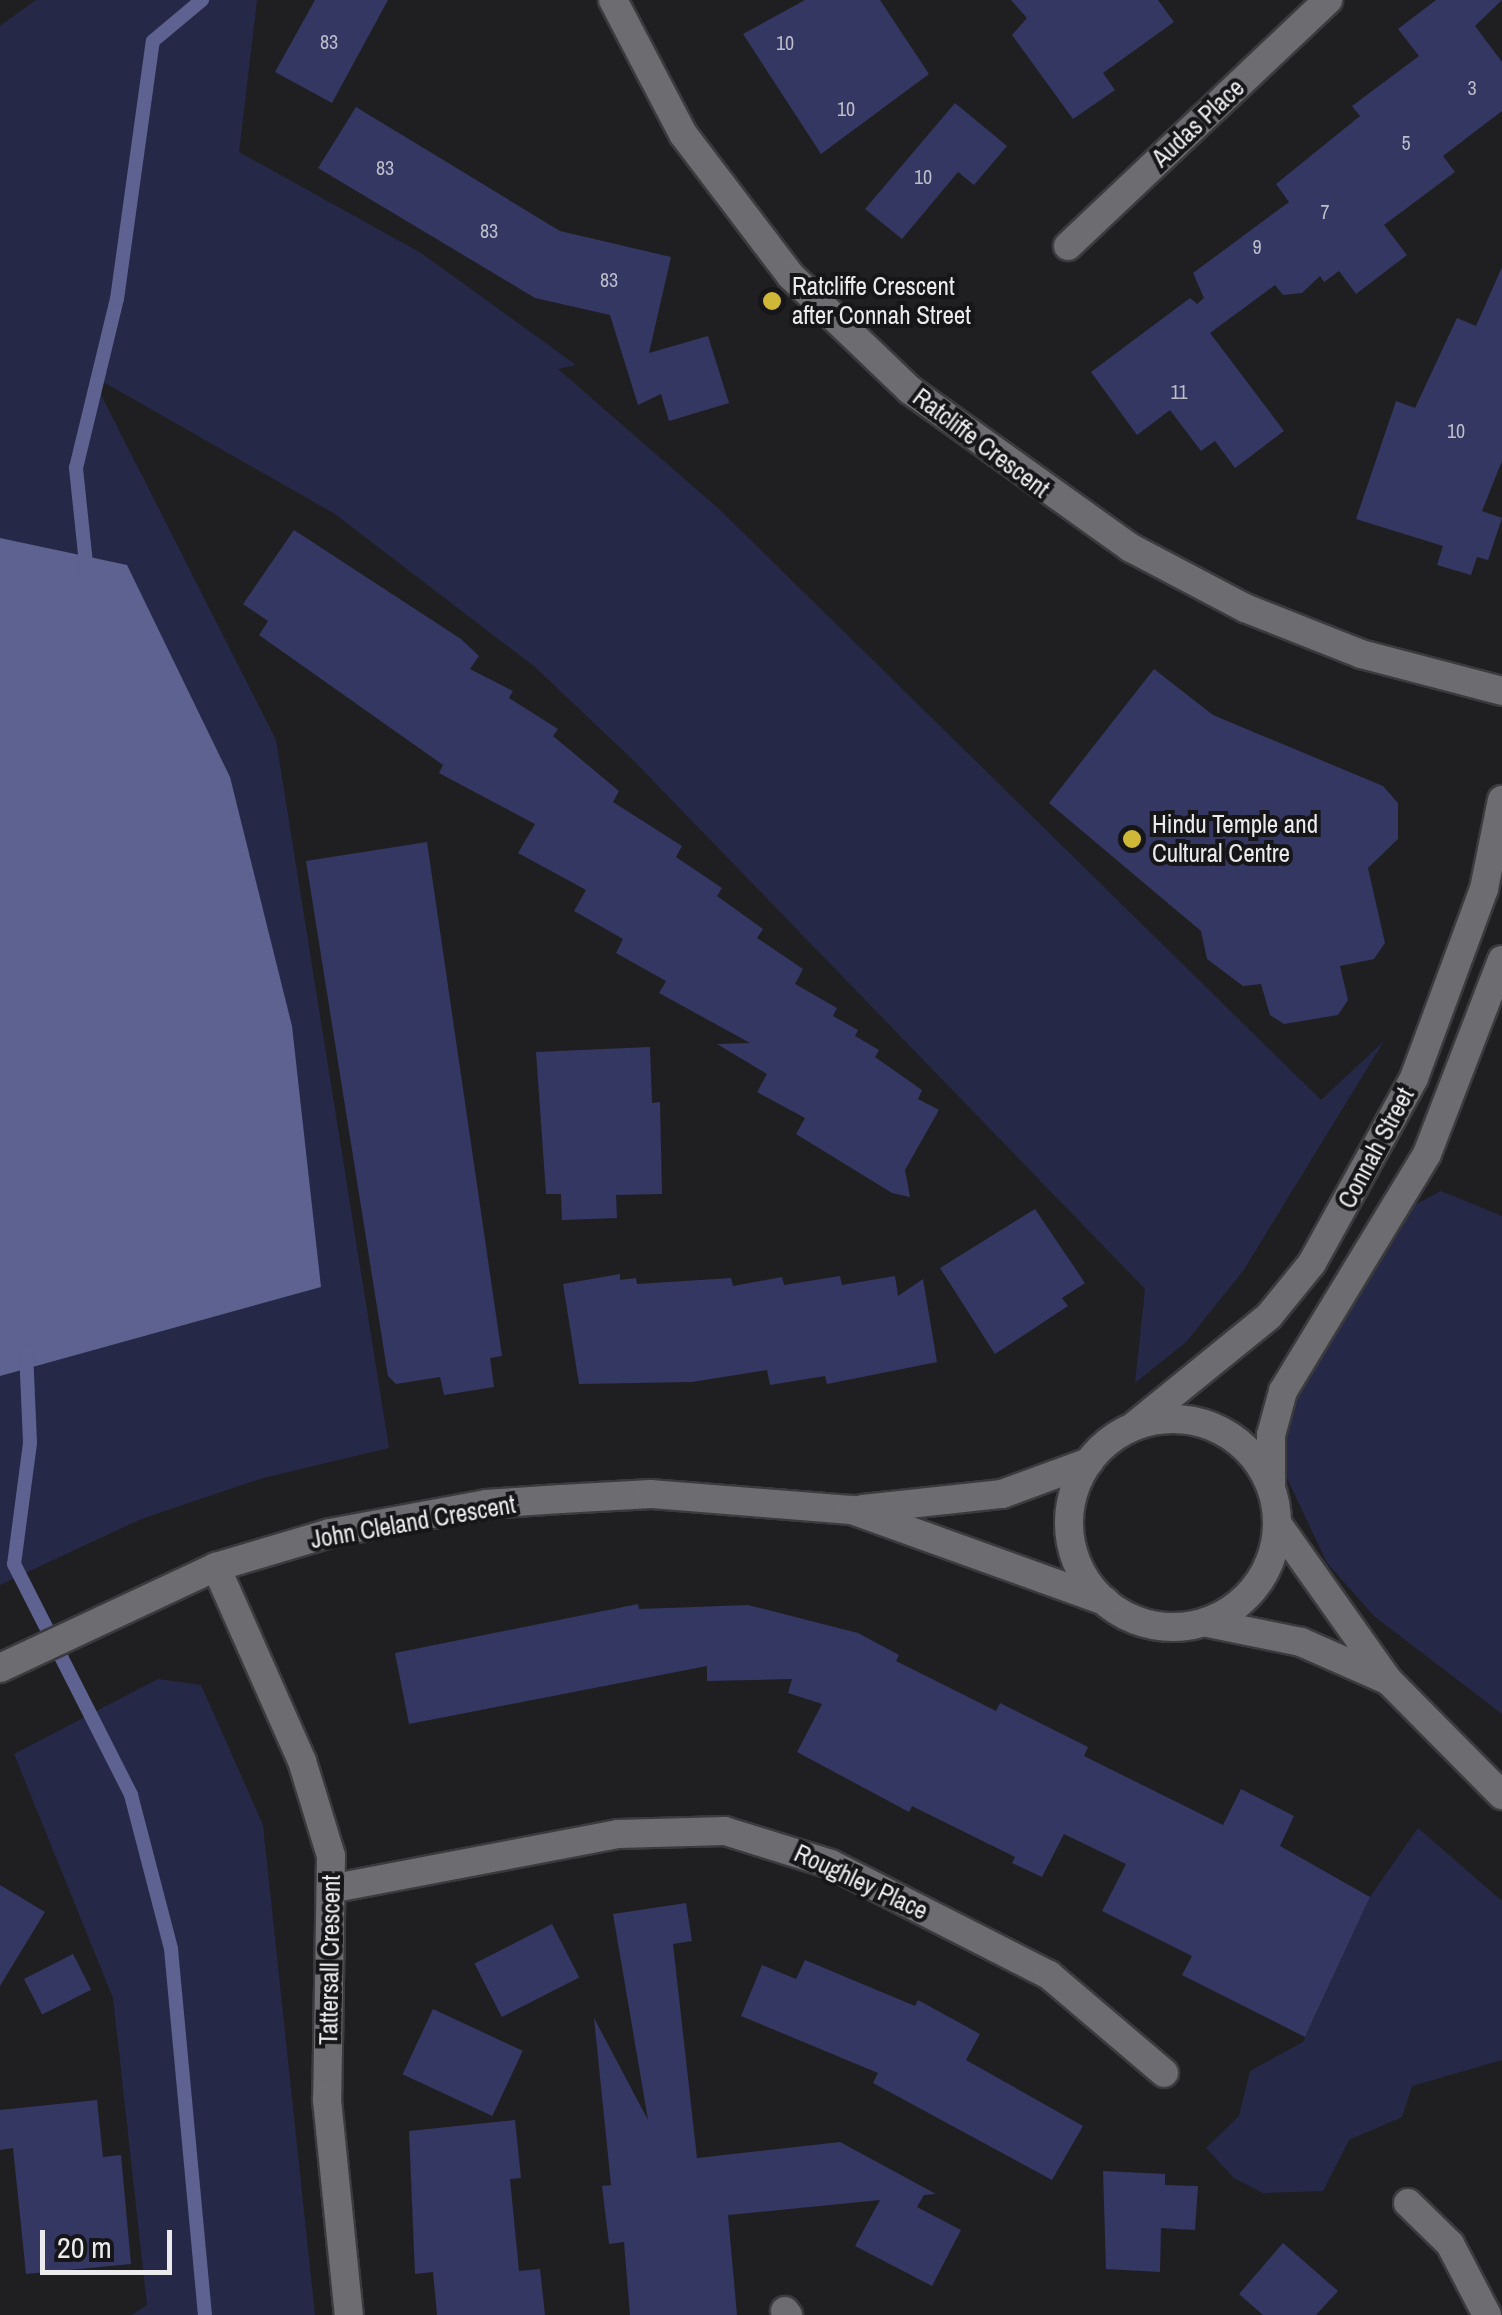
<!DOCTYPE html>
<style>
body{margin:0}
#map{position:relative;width:1502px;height:2315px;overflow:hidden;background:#1f1f22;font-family:"Archivo Narrow",sans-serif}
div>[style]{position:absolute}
.green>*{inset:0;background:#262847}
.water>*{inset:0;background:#5d6290}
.stream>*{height:14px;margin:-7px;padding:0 7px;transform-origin:7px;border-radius:7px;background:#5d6290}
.building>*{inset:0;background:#333761;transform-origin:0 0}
.roads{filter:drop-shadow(2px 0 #3b3b3e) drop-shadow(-2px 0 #3b3b3e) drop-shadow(0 2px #3b3b3e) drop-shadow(0 -2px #3b3b3e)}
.minor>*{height:28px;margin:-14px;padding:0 14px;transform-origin:14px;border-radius:14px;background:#6d6d71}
.tertiary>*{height:28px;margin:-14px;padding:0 14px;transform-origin:14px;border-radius:14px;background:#6d6d71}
.tertiary>.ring{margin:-14px;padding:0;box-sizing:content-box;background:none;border:28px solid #6d6d71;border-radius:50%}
.dots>*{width:28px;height:28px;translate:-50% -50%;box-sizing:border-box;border:5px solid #161619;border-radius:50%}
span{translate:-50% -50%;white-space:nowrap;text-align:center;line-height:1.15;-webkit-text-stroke:8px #161619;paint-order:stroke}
.number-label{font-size:20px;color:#bdbeca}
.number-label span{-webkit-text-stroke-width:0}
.street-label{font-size:25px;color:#ebebed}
.poi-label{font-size:25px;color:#ebebed}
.left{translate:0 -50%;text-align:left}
.scale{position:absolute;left:40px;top:2230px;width:132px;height:45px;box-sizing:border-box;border:5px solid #ebebed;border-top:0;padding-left:12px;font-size:30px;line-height:35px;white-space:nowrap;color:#ebebed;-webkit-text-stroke:8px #161619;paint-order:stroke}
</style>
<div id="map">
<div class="green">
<div style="clip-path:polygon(36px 0,257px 0,239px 152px,421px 253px,576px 365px,558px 369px,719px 509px,1321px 1100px,1384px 1041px,1243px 1271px,1186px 1342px,1135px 1383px,1145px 1289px,632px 759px,535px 667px,335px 514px,91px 375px,276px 740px,389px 1448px,263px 1478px,141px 1519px,0 1585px,0 26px)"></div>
<div style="clip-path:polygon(1441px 1191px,1502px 1216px,1502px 1714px,1374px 1616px,1327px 1563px,1286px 1476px,1285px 1411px,1407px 1209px)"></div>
<div style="clip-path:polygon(158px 1679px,201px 1685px,263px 1825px,315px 2315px,132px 2315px,147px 2305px,113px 1998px,14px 1754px)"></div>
<div style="clip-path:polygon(1418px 1828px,1502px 1901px,1502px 2060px,1412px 2086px,1402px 2117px,1349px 2140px,1323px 2191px,1263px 2193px,1234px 2178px,1206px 2148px,1239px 2116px,1250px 2071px,1303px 2042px,1370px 1897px)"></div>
</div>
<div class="water">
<div style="clip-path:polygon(0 538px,127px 565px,230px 777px,292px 1026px,321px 1287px,0 1376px)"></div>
</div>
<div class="stream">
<div style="left:87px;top:573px;width:106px;rotate:-96deg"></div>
<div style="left:76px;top:468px;width:174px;rotate:-76.4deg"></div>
<div style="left:117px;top:299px;width:260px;rotate:-82.1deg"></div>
<div style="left:153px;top:41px;width:64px;rotate:-39.9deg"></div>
<div style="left:26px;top:1351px;width:92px;rotate:87.5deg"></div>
<div style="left:30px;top:1443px;width:122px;rotate:97.5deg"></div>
<div style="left:14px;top:1564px;width:259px;rotate:63.1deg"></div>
<div style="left:131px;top:1795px;width:159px;rotate:75.4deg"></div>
<div style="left:171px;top:1949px;width:368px;rotate:84.7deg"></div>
</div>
<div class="building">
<div style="clip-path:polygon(315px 0,388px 0,332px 103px,275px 72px)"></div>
<div style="clip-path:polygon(805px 0,880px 0,929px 74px,821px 154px,743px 34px)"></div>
<div style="clip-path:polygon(1011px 0,1158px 0,1174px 22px,1103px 73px,1115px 90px,1073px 119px,1012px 35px,1027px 18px)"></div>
<div style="clip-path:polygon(1436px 0,1502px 0,1475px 26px,1502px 62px,1502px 111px,1443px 156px,1455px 172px,1384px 225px,1407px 255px,1356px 294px,1339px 271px,1324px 282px,1320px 276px,1302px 293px,1283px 295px,1275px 285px,1210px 333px,1284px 431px,1235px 468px,1215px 441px,1201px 451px,1170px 410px,1137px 435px,1091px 372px,1190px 298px,1197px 304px,1204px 298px,1193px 273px,1289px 202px,1276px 184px,1360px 116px,1352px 106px,1419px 56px,1398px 29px)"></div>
<div style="clip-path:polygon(955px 103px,1007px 146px,974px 185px,958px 172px,902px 239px,865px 209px)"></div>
<div style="clip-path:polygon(356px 107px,560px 231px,671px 257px,649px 353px,708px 336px,729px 403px,669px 421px,661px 394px,638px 405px,610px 315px,535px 298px,318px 168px)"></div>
<div style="clip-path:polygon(1502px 267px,1502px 461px,1482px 511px,1502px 518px,1488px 560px,1477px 557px,1471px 575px,1437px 565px,1443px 546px,1356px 519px,1396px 401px,1415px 408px,1457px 318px,1476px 326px)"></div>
<div style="clip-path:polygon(294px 530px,461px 639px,479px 656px,470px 669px,513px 691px,509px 698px,558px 729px,553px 736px,619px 791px,613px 802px,682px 846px,676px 857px,722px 888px,717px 896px,763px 929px,757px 938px,803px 969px,795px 984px,837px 1008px,833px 1016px,858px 1030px,855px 1036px,879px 1050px,875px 1057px,922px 1090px,918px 1099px,939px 1110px,905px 1170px,910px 1197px,892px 1193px,796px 1134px,805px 1118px,757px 1092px,767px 1074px,717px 1044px,750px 1043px,659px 993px,666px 981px,616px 953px,623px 939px,574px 911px,586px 890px,518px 853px,535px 824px,439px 773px,443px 765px,259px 635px,268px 621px,243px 604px)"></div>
<div style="clip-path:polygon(1154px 669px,1213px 715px,1383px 786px,1398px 803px,1398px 839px,1368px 868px,1385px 943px,1374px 959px,1340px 966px,1348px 1000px,1338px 1015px,1284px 1024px,1270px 1015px,1261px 984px,1243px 986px,1207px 959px,1201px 931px,1049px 803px)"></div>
<div style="clip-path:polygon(427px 842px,502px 1356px,490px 1358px,494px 1387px,444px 1395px,440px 1377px,396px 1384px,388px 1376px,306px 861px)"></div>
<div style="clip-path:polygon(650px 1047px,652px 1103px,660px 1102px,662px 1194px,616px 1195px,617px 1218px,562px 1220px,561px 1194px,546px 1194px,536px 1052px)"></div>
<div style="clip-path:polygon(1035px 1209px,1085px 1283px,1062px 1298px,1068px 1306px,995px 1354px,940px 1268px)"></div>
<div style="clip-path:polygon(620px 1274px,620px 1280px,636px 1278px,637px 1284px,731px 1278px,733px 1286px,782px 1277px,784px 1285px,840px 1276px,842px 1285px,895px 1276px,898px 1296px,923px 1279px,937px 1362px,827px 1384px,825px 1376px,770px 1385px,767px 1370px,692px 1382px,579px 1384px,563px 1284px)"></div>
<div style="clip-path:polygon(638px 1604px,639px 1609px,748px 1605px,858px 1633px,899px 1655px,896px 1661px,996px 1711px,1000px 1703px,1088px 1747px,1084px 1756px,1223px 1825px,1241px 1789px,1294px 1816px,1280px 1846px,1370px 1897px,1305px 2037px,1182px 1975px,1192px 1956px,1102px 1911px,1126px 1864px,1064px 1834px,1042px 1877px,1012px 1863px,1015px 1857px,912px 1806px,909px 1812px,797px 1752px,822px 1704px,788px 1693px,792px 1679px,707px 1681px,707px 1666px,409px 1724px,395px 1653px)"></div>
<div style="clip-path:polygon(0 1885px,45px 1912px,0 1986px)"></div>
<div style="clip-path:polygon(686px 1903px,692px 1941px,673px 1944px,697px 2158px,840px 2142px,936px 2194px,924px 2195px,917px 2207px,961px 2230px,932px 2286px,855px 2246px,880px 2200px,728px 2215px,737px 2315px,630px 2315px,624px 2242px,609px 2244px,602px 2186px,611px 2185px,594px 2018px,648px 2120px,613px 1914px)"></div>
<div style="left:552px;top:1924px;width:60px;height:87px;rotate:63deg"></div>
<div style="left:73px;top:1954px;width:40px;height:55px;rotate:63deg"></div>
<div style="clip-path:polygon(805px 1960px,915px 2006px,918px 2000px,980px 2034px,966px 2060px,1083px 2126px,1052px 2180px,873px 2083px,878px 2073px,741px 2016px,762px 1965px,796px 1979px)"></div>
<div style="left:433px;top:2009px;width:99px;height:72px;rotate:25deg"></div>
<div style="clip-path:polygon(97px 2100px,103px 2157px,121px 2155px,131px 2264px,26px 2274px,13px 2148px,0 2150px,0 2110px)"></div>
<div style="clip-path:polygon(515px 2120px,521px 2178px,510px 2179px,519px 2271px,540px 2269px,545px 2315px,437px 2315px,433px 2272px,415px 2274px,409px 2131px)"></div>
<div style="clip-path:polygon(1103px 2171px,1165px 2174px,1165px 2185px,1198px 2186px,1195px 2230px,1161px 2228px,1160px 2272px,1106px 2269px)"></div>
<div style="clip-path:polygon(1283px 2243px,1338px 2291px,1316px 2315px,1263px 2315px,1239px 2294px)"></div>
</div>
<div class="roads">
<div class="minor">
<div style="left:1068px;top:246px;width:358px;rotate:-43.4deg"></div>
<div style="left:216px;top:1567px;width:212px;rotate:66.1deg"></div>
<div style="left:302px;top:1761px;width:99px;rotate:73deg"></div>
<div style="left:331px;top:1856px;width:244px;rotate:90.9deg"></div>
<div style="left:327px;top:2100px;width:216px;rotate:84.2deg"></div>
<div style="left:335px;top:1888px;width:288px;rotate:-10.8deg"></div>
<div style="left:618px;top:1834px;width:107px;rotate:-1.6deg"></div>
<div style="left:725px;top:1831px;width:111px;rotate:17.3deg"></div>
<div style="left:831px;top:1864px;width:245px;rotate:27deg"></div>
<div style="left:1049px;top:1975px;width:151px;rotate:40.4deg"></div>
<div style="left:1408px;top:2203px;width:59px;rotate:44.3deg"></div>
<div style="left:1450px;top:2244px;width:80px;rotate:62.5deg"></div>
<div style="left:785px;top:2311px;width:5px;rotate:53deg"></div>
</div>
<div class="tertiary">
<div style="left:613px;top:0;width:151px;rotate:62.4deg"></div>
<div style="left:683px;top:134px;width:136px;rotate:52.8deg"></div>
<div style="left:765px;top:242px;width:43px;rotate:52.6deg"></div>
<div style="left:791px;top:276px;width:165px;rotate:43.8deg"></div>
<div style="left:910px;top:390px;width:272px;rotate:35.6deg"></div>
<div style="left:1131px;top:548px;width:129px;rotate:27.8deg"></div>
<div style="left:1245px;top:608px;width:125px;rotate:21.6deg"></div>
<div style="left:1361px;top:654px;width:146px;rotate:14.7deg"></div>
<div class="ring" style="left:1069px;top:1419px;width:180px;height:180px"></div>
<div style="left:1135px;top:1425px;width:173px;rotate:-39.1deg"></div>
<div style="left:1269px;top:1316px;width:68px;rotate:-50.9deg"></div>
<div style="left:1312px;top:1263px;width:211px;rotate:-61.1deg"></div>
<div style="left:1414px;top:1078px;width:202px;rotate:-69.7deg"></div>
<div style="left:1484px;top:889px;width:91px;rotate:-78.6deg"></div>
<div style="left:1271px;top:1484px;width:49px;rotate:-90deg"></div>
<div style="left:1271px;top:1435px;width:46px;rotate:-74.7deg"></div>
<div style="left:1283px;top:1391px;width:277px;rotate:-58.7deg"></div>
<div style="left:1427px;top:1154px;width:208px;rotate:-68.9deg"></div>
<div style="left:863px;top:1509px;width:140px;rotate:-6.2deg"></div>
<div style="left:1002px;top:1494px;width:93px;rotate:-20.2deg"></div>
<div style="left:1279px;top:1526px;width:189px;rotate:54.7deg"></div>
<div style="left:1388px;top:1680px;width:162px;rotate:45.3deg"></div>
<div style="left:1208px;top:1623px;width:95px;rotate:11.5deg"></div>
<div style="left:1301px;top:1642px;width:94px;rotate:23.8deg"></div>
<div style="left:0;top:1668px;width:238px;rotate:-25.1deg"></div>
<div style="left:216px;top:1567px;width:119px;rotate:-16.6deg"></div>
<div style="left:330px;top:1533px;width:159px;rotate:-10.5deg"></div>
<div style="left:486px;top:1504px;width:75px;rotate:-3.8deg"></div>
<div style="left:561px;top:1499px;width:90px;rotate:-3.2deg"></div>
<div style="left:651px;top:1494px;width:202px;rotate:4.6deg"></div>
<div style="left:852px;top:1510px;width:269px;rotate:19.8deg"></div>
</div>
</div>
<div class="dots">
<div style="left:772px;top:301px;background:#cfb837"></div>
<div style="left:1132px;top:839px;background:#cfb837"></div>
</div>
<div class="number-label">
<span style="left:329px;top:41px">83</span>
<span style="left:785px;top:42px">10</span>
<span style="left:1472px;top:87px">3</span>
<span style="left:846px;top:108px">10</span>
<span style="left:1406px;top:142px">5</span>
<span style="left:385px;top:167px">83</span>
<span style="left:923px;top:176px">10</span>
<span style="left:1325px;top:211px">7</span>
<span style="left:489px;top:230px">83</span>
<span style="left:1257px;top:246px">9</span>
<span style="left:609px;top:279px">83</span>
<span style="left:1179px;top:391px">11</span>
<span style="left:1456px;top:430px">10</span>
</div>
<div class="street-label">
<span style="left:1198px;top:123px;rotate:-43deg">Audas Place</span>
<span style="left:981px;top:443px;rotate:37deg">Ratcliffe Crescent</span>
<span style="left:1376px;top:1148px;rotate:-62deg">Connah Street</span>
<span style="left:413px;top:1522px;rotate:-10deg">John Cleland Crescent</span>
<span style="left:861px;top:1882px;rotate:25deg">Roughley Place</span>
<span style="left:330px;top:1960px;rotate:-89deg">Tattersall Crescent</span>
</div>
<div class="poi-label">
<span class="left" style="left:792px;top:301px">Ratcliffe Crescent<br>after Connah Street</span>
<span class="left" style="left:1152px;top:839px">Hindu Temple and<br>Cultural Centre</span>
</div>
<div class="scale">20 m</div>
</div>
